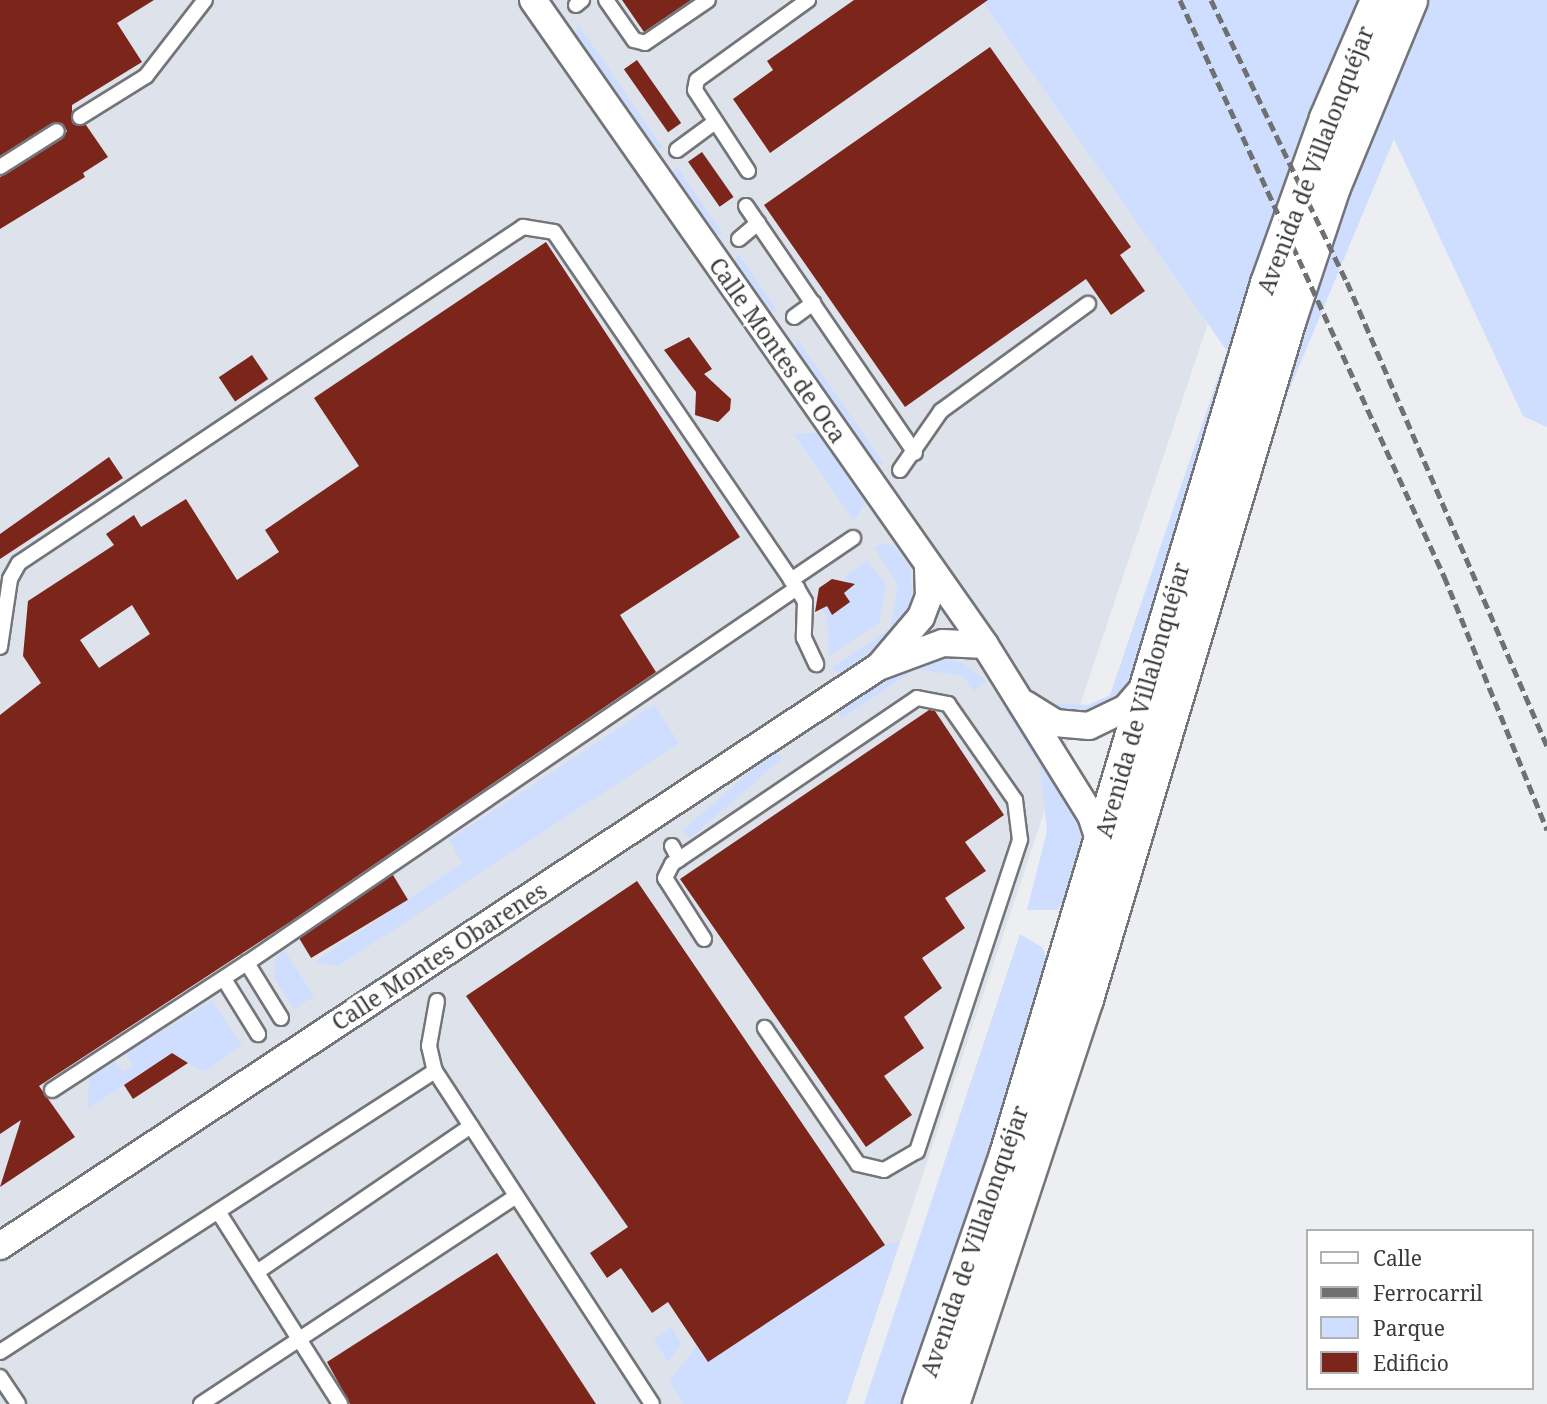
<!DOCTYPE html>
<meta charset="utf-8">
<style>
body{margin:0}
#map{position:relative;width:1547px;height:1404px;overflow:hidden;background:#eceef1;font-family:"Noto Serif",serif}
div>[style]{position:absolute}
.built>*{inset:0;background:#dde2eb}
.green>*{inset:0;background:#cfdefe;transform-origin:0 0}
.building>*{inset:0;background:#7b251b;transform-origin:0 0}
.roads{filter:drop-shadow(2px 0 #747578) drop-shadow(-2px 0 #747578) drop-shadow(0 2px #747578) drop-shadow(0 -2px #747578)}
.service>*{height:14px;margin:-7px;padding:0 7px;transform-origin:7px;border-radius:7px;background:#fff}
.minor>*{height:26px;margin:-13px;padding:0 13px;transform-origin:13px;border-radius:13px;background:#fff}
.tertiary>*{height:33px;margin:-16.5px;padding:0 16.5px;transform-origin:16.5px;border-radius:16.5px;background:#fff}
.rail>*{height:5px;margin-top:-2.5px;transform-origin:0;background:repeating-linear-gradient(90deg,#6e7071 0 10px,transparent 0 15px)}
span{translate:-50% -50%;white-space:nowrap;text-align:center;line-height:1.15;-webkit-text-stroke:7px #fff;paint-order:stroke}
.street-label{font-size:23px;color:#3a3b3c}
.legend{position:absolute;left:1306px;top:1229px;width:228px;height:161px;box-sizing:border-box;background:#fff;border:2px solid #b0b1b1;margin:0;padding:9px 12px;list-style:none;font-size:21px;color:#3a3b3c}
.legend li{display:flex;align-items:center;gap:14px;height:35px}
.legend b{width:35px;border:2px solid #b0b1b1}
</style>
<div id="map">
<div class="built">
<div style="clip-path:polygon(0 0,981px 0,1208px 323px,846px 1404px,0 1404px)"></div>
</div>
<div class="green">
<div style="clip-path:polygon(981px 0,1547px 0,1547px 427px,1523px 416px,1394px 139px,1275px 424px,1229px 356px,1133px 681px,1112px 709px,1070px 718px,1041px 703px,1088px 705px,1110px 695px,1227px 351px)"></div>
<div style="clip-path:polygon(578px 24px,663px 148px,653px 151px,574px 38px)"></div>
<div style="clip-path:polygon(677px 167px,724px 235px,712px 235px,671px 176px)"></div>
<div style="clip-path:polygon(738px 253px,778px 312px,765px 311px,733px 265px)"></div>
<div style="clip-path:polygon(798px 340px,884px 464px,874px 466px,793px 351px)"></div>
<div style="clip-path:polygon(817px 433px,865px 502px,854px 521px,794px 434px)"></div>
<div style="clip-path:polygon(887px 543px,897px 548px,911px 569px,912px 607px,878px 648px,838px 674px,832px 667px,890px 629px,898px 585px,874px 547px)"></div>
<div style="clip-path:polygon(868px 560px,886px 585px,879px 623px,829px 656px,827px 617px,822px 609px,827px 606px,833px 614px,850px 603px,844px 593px,848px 589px,845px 576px)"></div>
<div style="clip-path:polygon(936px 657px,963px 663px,987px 682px,973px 691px,963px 676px,916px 669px,842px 718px,836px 709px,893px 672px)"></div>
<div style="clip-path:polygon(654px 705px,679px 743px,338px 966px,314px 962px,462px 863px,449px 840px)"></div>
<div style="clip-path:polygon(1008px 706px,1080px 821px,1087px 843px,1065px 901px,1057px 910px,1027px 910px,1047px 831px,1040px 766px,1005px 710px)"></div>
<div style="left:775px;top:750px;width:11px;height:122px;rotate:49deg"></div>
<div style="clip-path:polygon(1020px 934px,1043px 948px,1047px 961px,988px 1160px,905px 1404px,864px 1404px)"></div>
<div style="clip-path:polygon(284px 950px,314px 996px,294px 1009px,274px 978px,275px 959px)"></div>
<div style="clip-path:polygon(212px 1000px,242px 1045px,203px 1072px,172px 1053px,88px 1109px,89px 1078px,115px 1062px,123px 1072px,133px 1065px,125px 1054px)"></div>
<div style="clip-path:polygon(900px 1241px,846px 1404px,684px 1404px,669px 1381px,697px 1346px,708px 1362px,885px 1245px)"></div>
<div style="clip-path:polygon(671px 1327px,682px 1344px,668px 1362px,654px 1340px)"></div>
</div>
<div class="building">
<div style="clip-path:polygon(0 0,154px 0,117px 23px,142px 62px,72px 105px,72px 123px,86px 125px,108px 157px,83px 173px,85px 177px,0 229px,0 177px,62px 139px,67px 131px,62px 123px,52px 123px,0 156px)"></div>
<div style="clip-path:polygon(622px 0,691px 0,644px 32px)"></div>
<div style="clip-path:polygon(854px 0,988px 0,770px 153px,733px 99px,773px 70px,767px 61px)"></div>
<div style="clip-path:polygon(990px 47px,1131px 247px,1120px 255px,1145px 291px,1111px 315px,1086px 279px,905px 407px,764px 205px)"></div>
<div style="left:637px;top:60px;width:77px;height:16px;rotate:55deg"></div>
<div style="left:702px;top:152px;width:55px;height:17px;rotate:55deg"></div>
<div style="clip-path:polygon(evenodd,546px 242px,740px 537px,620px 615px,656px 672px,290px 922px,39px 1086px,75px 1137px,0 1187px,21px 1120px,0 1134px,0 715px,41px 683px,23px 656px,28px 601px,114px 545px,106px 534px,134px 515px,141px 527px,186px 499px,237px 580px,279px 552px,265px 530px,359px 466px,314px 398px,546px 242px,132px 605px,150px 634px,99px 668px,80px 640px,132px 605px)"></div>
<div style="clip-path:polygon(689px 337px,712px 369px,704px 374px,731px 399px,730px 410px,718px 422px,695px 415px,696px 392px,664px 350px)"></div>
<div style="left:252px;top:355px;width:29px;height:40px;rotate:56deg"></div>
<div style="clip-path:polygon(109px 457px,123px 478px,0 559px,0 534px)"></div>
<div style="clip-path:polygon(832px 579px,855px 584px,844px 593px,850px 602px,832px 615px,827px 606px,815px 612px,819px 588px)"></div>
<div style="clip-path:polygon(929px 710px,935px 711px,1004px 815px,965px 842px,986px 871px,945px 898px,965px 928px,922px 958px,942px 988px,904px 1017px,924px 1048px,884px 1076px,912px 1115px,866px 1147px,680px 879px)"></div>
<div style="left:393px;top:875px;width:29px;height:113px;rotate:59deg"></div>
<div style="clip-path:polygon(637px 881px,885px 1245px,708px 1362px,668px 1302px,652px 1313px,621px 1268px,607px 1278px,590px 1253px,628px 1227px,466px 996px)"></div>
<div style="clip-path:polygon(172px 1053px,188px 1063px,133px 1099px,124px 1085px)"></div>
<div style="clip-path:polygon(497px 1253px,596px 1404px,350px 1404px,327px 1362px)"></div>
</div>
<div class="roads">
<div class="service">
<div style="left:606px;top:0;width:49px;rotate:55deg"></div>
<div style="left:634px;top:40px;width:11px;rotate:15deg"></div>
<div style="left:645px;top:43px;width:76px;rotate:-34.3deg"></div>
<div style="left:576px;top:5px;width:8px;rotate:-40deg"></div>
<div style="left:80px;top:117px;width:78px;rotate:-31.8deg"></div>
<div style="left:146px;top:76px;width:96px;rotate:-52.2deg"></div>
<div style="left:677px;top:150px;width:47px;rotate:-36.4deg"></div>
<div style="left:0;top:167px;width:67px;rotate:-32.3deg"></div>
<div style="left:748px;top:171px;width:97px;rotate:-123.2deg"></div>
<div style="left:695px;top:90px;width:10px;rotate:-79deg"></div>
<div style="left:697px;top:80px;width:137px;rotate:-35.8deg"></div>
<div style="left:746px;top:206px;width:299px;rotate:55.6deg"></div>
<div style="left:739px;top:239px;width:25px;rotate:-40deg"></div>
<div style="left:794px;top:317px;width:24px;rotate:-36deg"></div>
<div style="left:900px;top:470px;width:72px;rotate:-55.2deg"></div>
<div style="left:941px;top:411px;width:182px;rotate:-36.1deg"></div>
<div style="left:791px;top:580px;width:75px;rotate:-34.1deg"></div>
<div style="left:0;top:647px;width:69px;rotate:-81.6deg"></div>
<div style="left:10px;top:579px;width:18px;rotate:-61deg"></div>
<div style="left:19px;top:563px;width:606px;rotate:-33.69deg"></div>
<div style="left:523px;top:227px;width:31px;rotate:9deg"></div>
<div style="left:554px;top:232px;width:431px;rotate:55.7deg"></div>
<div style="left:672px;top:846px;width:15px;rotate:62deg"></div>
<div style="left:704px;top:939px;width:72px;rotate:-122.6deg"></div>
<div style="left:665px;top:878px;width:16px;rotate:-63deg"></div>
<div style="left:672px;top:864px;width:296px;rotate:-34.1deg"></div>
<div style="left:917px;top:698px;width:32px;rotate:11deg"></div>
<div style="left:948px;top:704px;width:117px;rotate:55.1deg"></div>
<div style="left:1015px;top:800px;width:40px;rotate:82.9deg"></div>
<div style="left:1020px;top:840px;width:328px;rotate:108.3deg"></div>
<div style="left:917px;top:1151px;width:38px;rotate:150deg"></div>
<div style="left:884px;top:1170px;width:27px;rotate:-167deg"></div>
<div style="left:858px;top:1164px;width:165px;rotate:-124.4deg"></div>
<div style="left:224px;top:979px;width:65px;rotate:58.3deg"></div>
<div style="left:437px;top:1001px;width:46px;rotate:100.1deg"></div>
<div style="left:429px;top:1046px;width:26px;rotate:77deg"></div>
<div style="left:435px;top:1071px;width:397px;rotate:56.9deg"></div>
<div style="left:281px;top:1018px;width:65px;rotate:-121.7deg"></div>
<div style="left:247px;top:963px;width:666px;rotate:-34.29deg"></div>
<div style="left:797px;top:588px;width:16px;rotate:60deg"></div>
<div style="left:805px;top:602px;width:36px;rotate:92deg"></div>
<div style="left:804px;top:638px;width:29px;rotate:65deg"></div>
<div style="left:52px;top:1090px;width:233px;rotate:-33.1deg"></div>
<div style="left:219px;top:1213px;width:226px;rotate:57.6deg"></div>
<div style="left:257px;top:1272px;width:259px;rotate:-34.3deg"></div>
<div style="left:0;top:1352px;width:518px;rotate:-32.86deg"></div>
<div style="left:0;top:1377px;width:32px;rotate:56deg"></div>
<div style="left:201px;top:1404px;width:377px;rotate:-33.4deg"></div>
</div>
<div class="minor">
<div style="left:533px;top:0;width:788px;rotate:54.98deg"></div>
<div style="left:985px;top:645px;width:200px;rotate:58.1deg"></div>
<div style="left:1091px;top:815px;width:32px;rotate:72deg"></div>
<div style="left:882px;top:663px;width:60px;rotate:-49.7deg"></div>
<div style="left:921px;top:617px;width:22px;rotate:-69deg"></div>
<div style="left:929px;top:596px;width:30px;rotate:-92deg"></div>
<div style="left:1025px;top:704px;width:36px;rotate:32deg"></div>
<div style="left:1055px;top:723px;width:34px;rotate:5deg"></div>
<div style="left:1089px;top:726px;width:41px;rotate:-25.9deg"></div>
<div style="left:1126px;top:708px;width:28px;rotate:-49deg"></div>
<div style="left:0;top:1246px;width:1052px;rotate:-33.4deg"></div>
<div style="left:878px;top:667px;width:69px;rotate:-20.3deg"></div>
<div style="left:943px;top:643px;width:42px;rotate:2.7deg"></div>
</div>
<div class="tertiary">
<div style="left:919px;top:1404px;width:265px;rotate:-70.8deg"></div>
<div style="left:1006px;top:1154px;width:909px;rotate:-73.32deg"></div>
<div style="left:1267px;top:283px;width:175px;rotate:-70.3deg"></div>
<div style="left:1326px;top:118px;width:129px;rotate:-66.6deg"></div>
<div style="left:952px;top:1404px;width:427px;rotate:-71.7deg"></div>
<div style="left:1086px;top:999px;width:710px;rotate:-73.38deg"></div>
<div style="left:1289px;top:319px;width:139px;rotate:-71.6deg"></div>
<div style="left:1333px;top:187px;width:202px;rotate:-67.6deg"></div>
</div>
</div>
<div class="rail">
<div style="left:1180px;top:0;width:634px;rotate:65.38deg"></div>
<div style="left:1444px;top:576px;width:274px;rotate:67.9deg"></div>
<div style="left:1211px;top:0;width:313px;rotate:64.3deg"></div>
<div style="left:1347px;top:282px;width:505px;rotate:66.68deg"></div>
</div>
<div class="street-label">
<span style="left:1315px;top:160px;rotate:-69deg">Avenida de Villalonquéjar</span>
<span style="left:778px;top:350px;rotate:55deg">Calle Montes de Oca</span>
<span style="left:1142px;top:700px;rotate:-74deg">Avenida de Villalonquéjar</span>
<span style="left:439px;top:956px;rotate:-33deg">Calle Montes Obarenes</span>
<span style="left:974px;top:1241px;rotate:-71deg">Avenida de Villalonquéjar</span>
</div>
<ul class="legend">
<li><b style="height:9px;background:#fff"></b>Calle</li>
<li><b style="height:9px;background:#6e7071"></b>Ferrocarril</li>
<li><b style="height:19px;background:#cfdefe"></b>Parque</li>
<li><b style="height:19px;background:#7b251b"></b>Edificio</li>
</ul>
</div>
